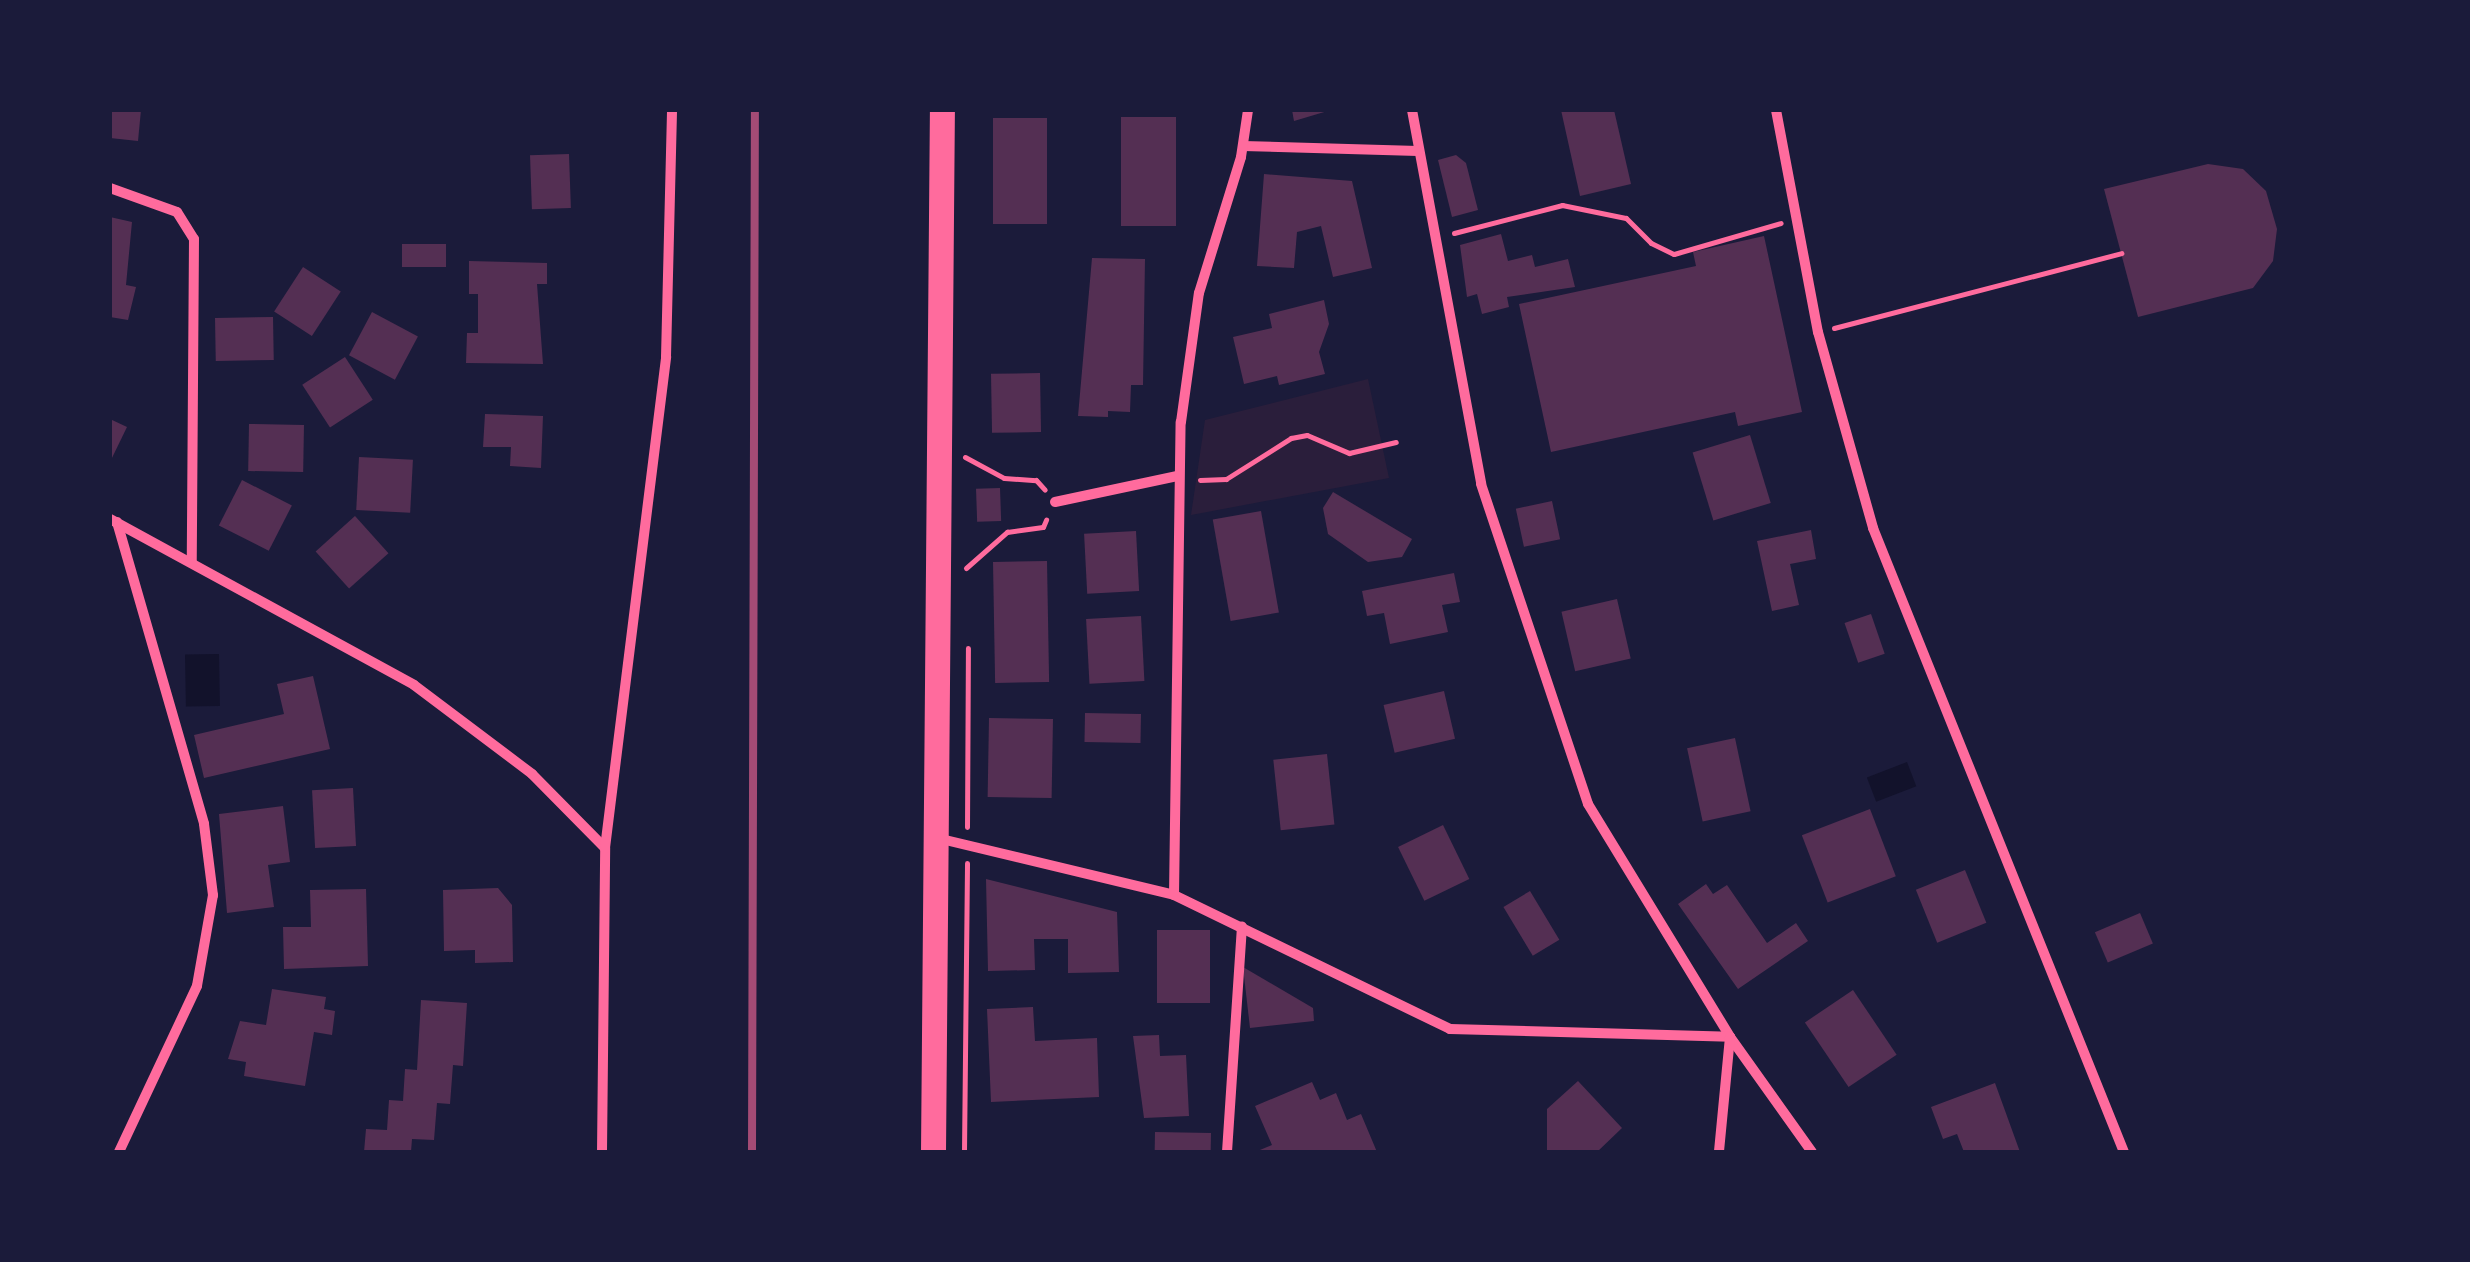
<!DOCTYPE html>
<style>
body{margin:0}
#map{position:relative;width:2470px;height:1262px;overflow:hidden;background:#1b1b3a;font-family:Commissioner,sans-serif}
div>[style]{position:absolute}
.green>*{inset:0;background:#2a1e3b}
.water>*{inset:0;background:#12122b;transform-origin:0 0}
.building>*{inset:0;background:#542f53;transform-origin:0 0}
.path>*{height:5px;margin:-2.5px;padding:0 2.5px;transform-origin:2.5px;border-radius:2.5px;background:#ff6b9d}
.minor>*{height:10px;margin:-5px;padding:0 5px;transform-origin:5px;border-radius:5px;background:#ff6b9d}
.primary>*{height:25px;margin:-12.5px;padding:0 12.5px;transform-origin:12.5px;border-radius:12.5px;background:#ff6b9d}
.rail>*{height:8px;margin:-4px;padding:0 4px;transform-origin:4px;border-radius:4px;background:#a44b75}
span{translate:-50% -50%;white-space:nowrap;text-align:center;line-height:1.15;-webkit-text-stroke:10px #1b1b3a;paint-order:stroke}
.frame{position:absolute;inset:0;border:112px solid #1b1b3a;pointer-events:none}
</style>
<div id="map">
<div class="green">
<div style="clip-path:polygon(1368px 379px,1389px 478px,1191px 515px,1205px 420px)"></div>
</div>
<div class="water">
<div style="left:219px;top:654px;width:52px;height:34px;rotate:89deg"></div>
<div style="left:1907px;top:762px;width:26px;height:43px;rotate:69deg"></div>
</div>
<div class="building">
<div style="clip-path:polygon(110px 110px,141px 110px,138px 141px,110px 138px)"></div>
<div style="clip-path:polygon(1292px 110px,1331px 110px,1294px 121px)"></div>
<div style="clip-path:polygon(1561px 110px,1614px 110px,1631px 184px,1580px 196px)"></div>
<div style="left:1121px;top:117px;width:55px;height:109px"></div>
<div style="left:993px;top:118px;width:54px;height:106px"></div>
<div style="left:569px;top:154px;width:54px;height:39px;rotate:88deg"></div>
<div style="clip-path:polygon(1456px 155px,1466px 163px,1478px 210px,1452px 217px,1438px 160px)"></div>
<div style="clip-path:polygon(2208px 164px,2243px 169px,2266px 191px,2277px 229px,2273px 261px,2253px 288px,2138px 317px,2104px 189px)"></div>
<div style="clip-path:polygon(1264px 174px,1352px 181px,1372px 268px,1333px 277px,1321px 226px,1297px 232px,1294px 268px,1257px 266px)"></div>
<div style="clip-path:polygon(110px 217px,132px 222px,126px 285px,136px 287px,128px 320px,110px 317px)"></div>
<div style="clip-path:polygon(1501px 234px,1508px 261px,1532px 255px,1535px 267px,1568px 259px,1575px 287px,1507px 297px,1509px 307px,1482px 314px,1477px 294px,1467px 297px,1460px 245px)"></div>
<div style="clip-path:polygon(1764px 236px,1802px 412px,1738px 426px,1735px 412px,1551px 452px,1519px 304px,1696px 266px,1693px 252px)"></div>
<div style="left:402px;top:244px;width:44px;height:23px"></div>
<div style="clip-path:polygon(1092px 258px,1145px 259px,1143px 385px,1131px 385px,1130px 412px,1108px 411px,1108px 417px,1078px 416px)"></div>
<div style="clip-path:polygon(469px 261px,547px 263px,547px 284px,537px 284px,543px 364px,466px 363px,467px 333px,478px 333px,478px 294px,469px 294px)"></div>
<div style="left:303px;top:267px;width:45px;height:53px;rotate:33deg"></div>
<div style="clip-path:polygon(1324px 300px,1329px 324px,1319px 352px,1325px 374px,1279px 385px,1277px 376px,1244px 384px,1233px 337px,1272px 328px,1269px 314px)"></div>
<div style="left:372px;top:312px;width:52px;height:49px;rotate:28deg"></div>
<div style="left:273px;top:317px;width:43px;height:58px;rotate:89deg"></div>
<div style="left:345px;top:357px;width:51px;height:51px;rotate:57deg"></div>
<div style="left:1040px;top:373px;width:59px;height:49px;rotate:89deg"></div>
<div style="clip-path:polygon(485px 414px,543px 416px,541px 468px,510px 466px,511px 447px,483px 447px)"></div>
<div style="clip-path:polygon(110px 419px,127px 427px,110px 462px)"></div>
<div style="left:249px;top:424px;width:55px;height:47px;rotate:1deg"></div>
<div style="left:1750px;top:435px;width:71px;height:60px;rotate:73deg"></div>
<div style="left:359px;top:457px;width:54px;height:53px;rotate:3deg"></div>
<div style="left:242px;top:480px;width:56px;height:51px;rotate:27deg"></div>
<div style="left:1000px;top:488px;width:33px;height:24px;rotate:88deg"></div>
<div style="clip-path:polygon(1333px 492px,1412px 539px,1402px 557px,1368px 562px,1328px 534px,1323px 508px)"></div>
<div style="left:1552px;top:501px;width:39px;height:37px;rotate:78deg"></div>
<div style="left:1261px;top:511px;width:103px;height:49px;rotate:80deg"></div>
<div style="left:355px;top:516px;width:50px;height:53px;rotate:48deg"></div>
<div style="clip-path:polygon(1811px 530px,1816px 559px,1790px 564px,1799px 605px,1772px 611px,1757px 541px)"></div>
<div style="left:1136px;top:531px;width:60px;height:52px;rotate:87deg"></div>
<div style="left:1047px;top:561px;width:121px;height:54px;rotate:89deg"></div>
<div style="clip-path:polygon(1454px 573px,1460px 602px,1442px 605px,1448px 632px,1390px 644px,1384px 613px,1367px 616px,1362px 591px)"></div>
<div style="left:1617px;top:599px;width:61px;height:57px;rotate:77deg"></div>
<div style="left:1871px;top:614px;width:42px;height:28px;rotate:71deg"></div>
<div style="left:1141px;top:616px;width:65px;height:55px;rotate:87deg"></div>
<div style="clip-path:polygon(313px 676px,330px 749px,204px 778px,194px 735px,284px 714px,277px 684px)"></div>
<div style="left:1444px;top:691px;width:49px;height:62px;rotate:77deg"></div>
<div style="left:1085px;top:713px;width:56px;height:29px;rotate:1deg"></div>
<div style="left:989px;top:718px;width:64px;height:79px;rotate:1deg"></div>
<div style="left:1735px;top:738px;width:75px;height:49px;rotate:78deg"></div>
<div style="left:1327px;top:754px;width:71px;height:54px;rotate:84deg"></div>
<div style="left:353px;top:788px;width:58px;height:41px;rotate:87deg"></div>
<div style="clip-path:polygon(283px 806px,290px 862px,268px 865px,274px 907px,227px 913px,219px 814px)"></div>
<div style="left:1870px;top:809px;width:72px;height:73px;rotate:69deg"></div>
<div style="left:1443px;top:825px;width:60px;height:50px;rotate:64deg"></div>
<div style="left:1965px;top:870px;width:57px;height:53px;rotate:68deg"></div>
<div style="clip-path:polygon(986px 879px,1117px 912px,1119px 972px,1068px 973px,1068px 939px,1034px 939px,1035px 970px,988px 971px)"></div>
<div style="clip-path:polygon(1706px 884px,1713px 894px,1727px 885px,1767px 943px,1796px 923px,1808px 941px,1738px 989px,1678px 904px)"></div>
<div style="clip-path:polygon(498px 888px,512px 905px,513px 962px,475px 963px,475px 950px,444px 951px,443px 890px)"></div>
<div style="clip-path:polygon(366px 889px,368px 966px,284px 969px,283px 927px,311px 927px,310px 890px)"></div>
<div style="left:1530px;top:891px;width:57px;height:31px;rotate:59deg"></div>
<div style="left:2140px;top:913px;width:33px;height:49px;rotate:67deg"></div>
<div style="left:1157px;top:930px;width:53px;height:73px"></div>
<div style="clip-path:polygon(1243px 967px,1313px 1008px,1314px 1021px,1250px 1028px)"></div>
<div style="clip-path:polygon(272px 989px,326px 997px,324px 1009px,335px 1011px,332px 1035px,314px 1032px,305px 1086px,244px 1076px,246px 1062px,228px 1059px,240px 1021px,266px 1025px)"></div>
<div style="left:1853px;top:990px;width:78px;height:58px;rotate:56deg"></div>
<div style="clip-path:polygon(421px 1000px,467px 1003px,463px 1066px,453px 1065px,450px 1104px,437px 1103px,434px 1140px,412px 1139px,411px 1152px,364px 1152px,366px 1129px,387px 1130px,389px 1100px,403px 1101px,405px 1069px,417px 1070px)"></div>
<div style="clip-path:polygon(1033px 1007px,1035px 1041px,1097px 1038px,1099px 1097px,991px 1102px,987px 1009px)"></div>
<div style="clip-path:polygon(1159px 1035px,1160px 1056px,1186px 1055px,1189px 1116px,1144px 1118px,1133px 1036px)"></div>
<div style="clip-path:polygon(1578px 1081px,1622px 1128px,1597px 1152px,1547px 1152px,1547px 1109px)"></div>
<div style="clip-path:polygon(1312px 1082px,1320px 1100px,1336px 1093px,1347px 1120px,1361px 1114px,1377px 1152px,1255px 1152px,1272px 1145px,1255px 1106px)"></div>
<div style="clip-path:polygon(1995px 1083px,2020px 1152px,1964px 1152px,1957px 1134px,1943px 1139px,1931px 1107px)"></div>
<div style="left:1155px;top:1132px;width:56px;height:20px;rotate:1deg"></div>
</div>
<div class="path">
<div style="left:1454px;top:233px;width:112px;rotate:-14.5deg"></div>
<div style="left:1562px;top:205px;width:65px;rotate:11.5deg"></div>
<div style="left:1626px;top:218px;width:35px;rotate:45deg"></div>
<div style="left:1651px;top:243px;width:25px;rotate:26deg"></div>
<div style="left:1674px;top:254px;width:111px;rotate:-16.2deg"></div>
<div style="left:1834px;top:328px;width:297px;rotate:-14.6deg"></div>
<div style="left:965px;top:457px;width:44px;rotate:28.3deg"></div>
<div style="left:1004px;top:478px;width:32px;rotate:4deg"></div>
<div style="left:1036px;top:480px;width:13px;rotate:48deg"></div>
<div style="left:1200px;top:480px;width:26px;rotate:-2deg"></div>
<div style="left:1226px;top:479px;width:77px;rotate:-32.2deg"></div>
<div style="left:1291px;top:438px;width:16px;rotate:-11deg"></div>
<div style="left:1307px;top:435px;width:46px;rotate:23.2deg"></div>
<div style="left:1349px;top:453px;width:48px;rotate:-13.2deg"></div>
<div style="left:966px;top:568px;width:55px;rotate:-41.3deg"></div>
<div style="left:1007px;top:532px;width:36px;rotate:-8deg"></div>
<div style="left:1043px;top:527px;width:8px;rotate:-67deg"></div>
<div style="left:967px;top:827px;width:179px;rotate:-89.7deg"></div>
<div style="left:964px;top:1152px;width:289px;rotate:-89.4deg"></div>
</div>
<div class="minor">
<div style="left:1412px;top:110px;width:380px;rotate:79.5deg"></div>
<div style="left:1481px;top:484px;width:337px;rotate:71.5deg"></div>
<div style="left:1588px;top:804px;width:273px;rotate:58.6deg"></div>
<div style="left:1730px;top:1037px;width:141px;rotate:54.5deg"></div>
<div style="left:1776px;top:110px;width:226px;rotate:79.3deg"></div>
<div style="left:1818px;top:332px;width:204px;rotate:74.3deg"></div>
<div style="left:1873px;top:528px;width:673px;rotate:68.09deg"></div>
<div style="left:1243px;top:146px;width:175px;rotate:1.6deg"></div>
<div style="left:110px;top:188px;width:71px;rotate:19.7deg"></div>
<div style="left:177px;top:212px;width:32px;rotate:58deg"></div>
<div style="left:194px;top:239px;width:323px;rotate:90.4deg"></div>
<div style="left:1055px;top:502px;width:125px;rotate:-12deg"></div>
<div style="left:110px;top:519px;width:346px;rotate:28.6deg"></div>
<div style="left:414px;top:685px;width:148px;rotate:37deg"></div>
<div style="left:532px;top:774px;width:104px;rotate:45.4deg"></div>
<div style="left:117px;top:522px;width:314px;rotate:73.9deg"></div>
<div style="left:204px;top:824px;width:72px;rotate:82.8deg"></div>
<div style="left:213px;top:895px;width:92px;rotate:100deg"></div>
<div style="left:197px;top:986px;width:183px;rotate:115.2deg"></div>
<div style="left:937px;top:838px;width:244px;rotate:13.5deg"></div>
<div style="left:1174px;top:895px;width:307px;rotate:25.9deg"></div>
<div style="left:1450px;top:1029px;width:280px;rotate:1.6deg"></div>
<div style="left:1730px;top:1037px;width:116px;rotate:95.5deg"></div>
<div style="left:1174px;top:895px;width:473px;rotate:-89.2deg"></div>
<div style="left:1181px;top:422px;width:130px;rotate:-82.1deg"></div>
<div style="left:1199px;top:293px;width:142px;rotate:-72.8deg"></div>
<div style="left:1241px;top:157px;width:48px;rotate:-81.5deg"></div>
<div style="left:602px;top:1152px;width:304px;rotate:-89.4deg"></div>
<div style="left:605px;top:848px;width:495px;rotate:-82.9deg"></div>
<div style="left:666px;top:357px;width:247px;rotate:-88.6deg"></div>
<div style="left:1227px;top:1152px;width:226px;rotate:-86.2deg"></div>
</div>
<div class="primary">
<div style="left:933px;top:1152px;width:1042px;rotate:-89.51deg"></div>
</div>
<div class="rail">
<div style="left:752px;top:1152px;width:1042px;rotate:-89.84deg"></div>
</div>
<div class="frame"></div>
</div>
